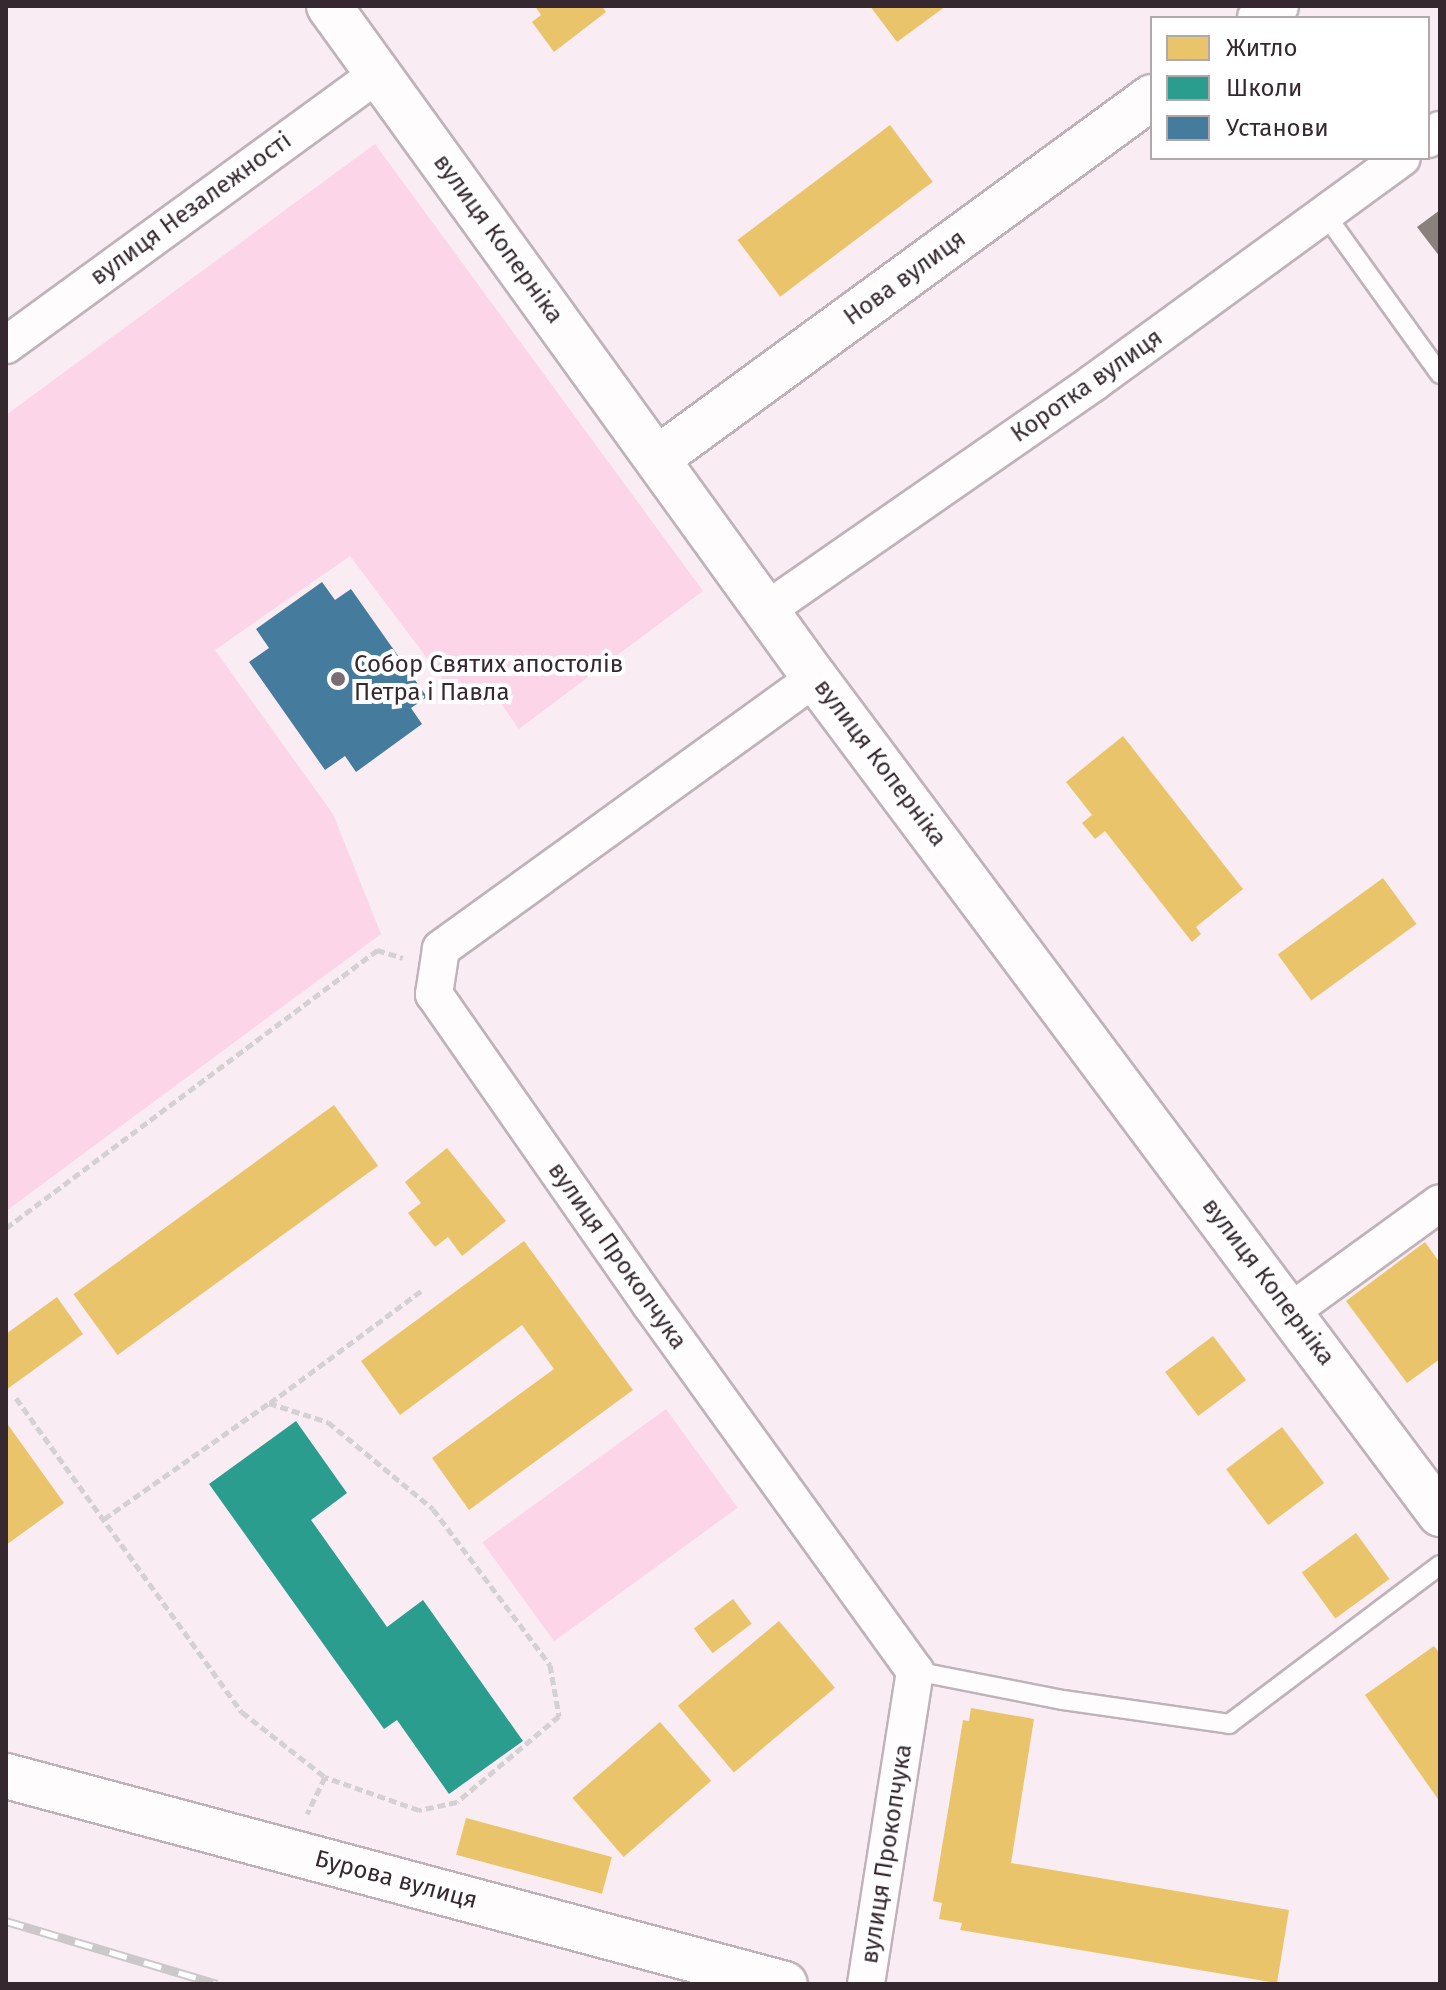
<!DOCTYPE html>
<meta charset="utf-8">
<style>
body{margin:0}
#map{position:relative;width:1446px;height:1990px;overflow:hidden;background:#f9edf3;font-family:"Fira Sans",sans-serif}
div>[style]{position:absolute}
.green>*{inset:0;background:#fcd5e9;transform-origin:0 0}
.homes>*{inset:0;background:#e9c46a;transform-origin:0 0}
.schools>*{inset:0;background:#2a9d8f}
.public>*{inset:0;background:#457b9d}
.industry>*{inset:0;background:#8a817c}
.path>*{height:5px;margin-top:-2.5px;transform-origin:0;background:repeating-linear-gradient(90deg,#d4d0d3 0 8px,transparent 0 12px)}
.roads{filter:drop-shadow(2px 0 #bfb3b9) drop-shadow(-2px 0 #bfb3b9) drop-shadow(0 2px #bfb3b9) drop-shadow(0 -2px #bfb3b9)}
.lane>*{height:18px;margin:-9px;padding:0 9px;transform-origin:9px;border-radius:9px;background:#fefcfd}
.street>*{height:36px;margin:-18px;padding:0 18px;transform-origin:18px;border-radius:18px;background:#fefcfd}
.secondary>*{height:44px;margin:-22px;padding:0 22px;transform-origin:22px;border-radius:22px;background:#fefcfd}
.rail>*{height:9px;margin-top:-4.5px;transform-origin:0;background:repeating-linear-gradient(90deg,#fff 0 18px,#ccc8ca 0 36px);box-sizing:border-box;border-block:2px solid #ccc8ca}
.dots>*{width:22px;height:22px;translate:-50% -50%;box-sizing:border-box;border:4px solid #fff;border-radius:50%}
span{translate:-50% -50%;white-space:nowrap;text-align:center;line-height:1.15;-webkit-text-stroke:8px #fff;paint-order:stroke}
.street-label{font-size:24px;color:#36282f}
.poi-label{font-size:24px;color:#36282f}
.left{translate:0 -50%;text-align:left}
.frame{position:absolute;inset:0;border:8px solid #36282f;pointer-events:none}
.legend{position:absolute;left:1150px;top:16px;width:280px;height:144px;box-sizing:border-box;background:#fff;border:2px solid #afa9ac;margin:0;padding:10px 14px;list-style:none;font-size:24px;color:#36282f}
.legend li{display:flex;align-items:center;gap:16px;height:40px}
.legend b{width:40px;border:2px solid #afa9ac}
</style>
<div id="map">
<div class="green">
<div style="clip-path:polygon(375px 144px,703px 591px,519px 729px,486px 682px,460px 702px,350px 556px,215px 650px,333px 814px,381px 934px,6px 1211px,6px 415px)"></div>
<div style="left:666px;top:1409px;width:122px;height:227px;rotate:54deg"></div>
</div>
<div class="homes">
<div style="clip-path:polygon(535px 6px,602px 6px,606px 12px,554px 52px,532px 22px,541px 15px)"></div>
<div style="clip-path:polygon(870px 6px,946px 6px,897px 42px)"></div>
<div style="left:890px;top:125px;width:71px;height:191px;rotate:53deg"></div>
<div style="clip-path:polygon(1123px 736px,1243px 889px,1196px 927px,1201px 934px,1192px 942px,1105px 831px,1095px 839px,1082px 823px,1092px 815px,1066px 782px)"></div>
<div style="left:1383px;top:878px;width:57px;height:130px;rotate:54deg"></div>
<div style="left:334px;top:1105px;width:75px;height:322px;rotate:54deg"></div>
<div style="clip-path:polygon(447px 1148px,506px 1221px,462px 1256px,448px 1237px,435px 1247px,408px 1213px,421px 1203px,405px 1182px)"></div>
<div style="clip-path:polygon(524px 1241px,633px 1390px,469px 1510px,432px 1458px,554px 1369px,522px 1325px,400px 1415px,361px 1361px)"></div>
<div style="clip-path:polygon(1425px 1242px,1440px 1263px,1440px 1359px,1407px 1383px,1346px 1301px)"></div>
<div style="clip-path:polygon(57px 1297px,83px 1334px,6px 1390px,6px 1334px)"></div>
<div style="left:1213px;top:1336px;width:55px;height:60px;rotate:53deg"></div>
<div style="clip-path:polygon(6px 1422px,64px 1503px,6px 1545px)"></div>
<div style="left:1282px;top:1427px;width:70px;height:70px;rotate:53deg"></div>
<div style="left:1356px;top:1533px;width:57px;height:67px;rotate:54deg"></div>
<div style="left:733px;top:1599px;width:31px;height:49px;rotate:53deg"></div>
<div style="left:779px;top:1621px;width:87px;height:132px;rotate:50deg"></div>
<div style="clip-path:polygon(1434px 1646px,1440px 1654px,1440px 1802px,1365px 1695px)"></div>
<div style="clip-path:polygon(971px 1708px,1034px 1719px,1011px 1863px,1289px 1910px,1277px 1983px,960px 1930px,962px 1923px,939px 1919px,942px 1903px,933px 1901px,963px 1720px,969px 1721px)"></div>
<div style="left:660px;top:1722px;width:78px;height:116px;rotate:49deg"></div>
<div style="left:466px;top:1818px;width:151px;height:38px;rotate:15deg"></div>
</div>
<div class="schools">
<div style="clip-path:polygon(296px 1421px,347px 1493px,311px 1520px,387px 1627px,423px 1600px,523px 1741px,449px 1794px,397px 1720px,384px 1729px,209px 1484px)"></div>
</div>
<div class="public">
<div style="clip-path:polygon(322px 582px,335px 600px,351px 589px,427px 697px,411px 708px,422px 724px,356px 772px,345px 756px,325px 770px,249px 662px,269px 648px,256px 629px)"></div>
</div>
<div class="industry">
<div style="clip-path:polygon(1440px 210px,1440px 257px,1417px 227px)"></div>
</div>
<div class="path">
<div style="left:6px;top:1228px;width:464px;rotate:-36.8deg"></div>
<div style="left:377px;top:950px;width:27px;rotate:17deg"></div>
<div style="left:16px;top:1398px;width:387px;rotate:54.3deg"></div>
<div style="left:242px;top:1712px;width:105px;rotate:38.1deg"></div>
<div style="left:325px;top:1777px;width:41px;rotate:115.9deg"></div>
<div style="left:270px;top:1403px;width:188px;rotate:-36.6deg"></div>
<div style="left:104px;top:1519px;width:202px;rotate:-35.1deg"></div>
<div style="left:269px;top:1403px;width:62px;rotate:17.9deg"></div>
<div style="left:328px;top:1422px;width:136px;rotate:39.6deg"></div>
<div style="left:433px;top:1509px;width:195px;rotate:53.1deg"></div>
<div style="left:550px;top:1665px;width:52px;rotate:80deg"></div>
<div style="left:559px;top:1716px;width:133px;rotate:139.9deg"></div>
<div style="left:457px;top:1802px;width:39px;rotate:168deg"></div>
<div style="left:419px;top:1810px;width:100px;rotate:-160.7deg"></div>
</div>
<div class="roads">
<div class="lane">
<div style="left:1325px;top:214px;width:197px;rotate:54.3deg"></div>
<div style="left:915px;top:1671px;width:151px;rotate:11.1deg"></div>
<div style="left:1063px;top:1700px;width:168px;rotate:8.2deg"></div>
<div style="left:1229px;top:1724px;width:264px;rotate:-37deg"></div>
</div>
<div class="street">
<div style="left:1428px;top:139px;width:15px;rotate:-37deg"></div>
<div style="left:6px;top:345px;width:459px;rotate:-36.1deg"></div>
<div style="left:768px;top:609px;width:396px;rotate:-34.8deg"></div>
<div style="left:1093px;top:383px;width:382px;rotate:-36.1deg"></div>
<div style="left:815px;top:678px;width:462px;rotate:144.1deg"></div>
<div style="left:441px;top:949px;width:46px;rotate:98.8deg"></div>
<div style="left:434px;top:994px;width:379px;rotate:55.1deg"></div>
<div style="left:651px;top:1305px;width:451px;rotate:54.2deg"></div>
<div style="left:915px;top:1671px;width:317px;rotate:98.9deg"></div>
<div style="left:1290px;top:1312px;width:185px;rotate:-36deg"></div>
</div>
<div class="secondary">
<div style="left:329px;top:6px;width:829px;rotate:54.13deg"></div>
<div style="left:815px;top:678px;width:1044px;rotate:53.22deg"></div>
<div style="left:1260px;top:18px;width:20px;rotate:-37deg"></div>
<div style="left:658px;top:458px;width:612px;rotate:-36.16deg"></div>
<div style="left:6px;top:1776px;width:806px;rotate:14.95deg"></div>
</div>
</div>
<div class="rail">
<div style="left:6px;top:1921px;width:220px;rotate:16.6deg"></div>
</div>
<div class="dots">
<div style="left:338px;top:679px;background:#7a6d74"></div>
</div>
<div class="street-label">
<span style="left:191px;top:209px;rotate:-36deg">вулиця Незалежності</span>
<span style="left:498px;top:239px;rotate:54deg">вулиця Коперніка</span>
<span style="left:905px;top:278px;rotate:-36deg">Нова вулиця</span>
<span style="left:1087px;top:386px;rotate:-35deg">Коротка вулиця</span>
<span style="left:880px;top:763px;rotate:53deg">вулиця Коперніка</span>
<span style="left:617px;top:1256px;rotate:55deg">вулиця Прокопчука</span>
<span style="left:1268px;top:1282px;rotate:53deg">вулиця Коперніка</span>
<span style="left:887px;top:1854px;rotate:-81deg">вулиця Прокопчука</span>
<span style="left:396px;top:1880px;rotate:15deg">Бурова вулиця</span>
</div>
<div class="poi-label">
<span class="left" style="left:354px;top:679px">Собор Святих апостолів<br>Петра і Павла</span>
</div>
<div class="frame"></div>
<ul class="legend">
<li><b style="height:22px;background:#e9c46a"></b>Житло</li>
<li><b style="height:22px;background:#2a9d8f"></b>Школи</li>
<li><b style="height:22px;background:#457b9d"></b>Установи</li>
</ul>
</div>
